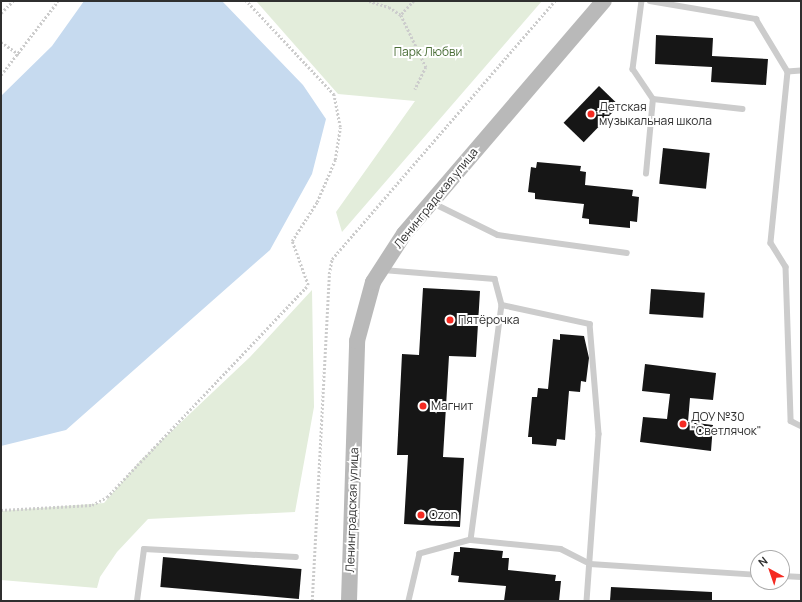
<!DOCTYPE html>
<meta charset="utf-8">
<style>
body{margin:0}
#map{position:relative;width:802px;height:602px;overflow:hidden;background:#fff;font-family:Manrope,sans-serif}
div>[style]{position:absolute}
.green>*{inset:0;background:#e3eddb}
.water>*{inset:0;background:#c6daef}
.building>*{inset:0;background:#161616;transform-origin:0 0}
.path>*{height:2.5px;margin-top:-1.25px;transform-origin:0;background:repeating-linear-gradient(90deg,#ccc 0 2px,transparent 0 4px)}
.service>*{height:5.5px;margin:-2.75px;padding:0 2.75px;transform-origin:2.75px;border-radius:2.75px;background:#ccc}
.secondary>*{height:16px;margin:-8px;padding:0 8px;transform-origin:8px;border-radius:8px;background:#b9b9b9}
.dots>*{width:11px;height:11px;translate:-50% -50%;box-sizing:border-box;border:2px solid #fff;border-radius:50%}
span{translate:-50% -50%;white-space:nowrap;text-align:center;line-height:1.15;-webkit-text-stroke:4px #fff;paint-order:stroke}
.park-label{font-size:12px;color:#4b6f38}
.poi-label{font-size:12px;color:#2f2f2f}
.left{translate:0 -50%;text-align:left}
.street-label{font-size:12px;color:#2f2f2f}
.frame{position:absolute;inset:0;border:2px solid #2f2f2f;pointer-events:none}
.north{position:absolute;left:750px;top:550px;width:40px;height:40px;box-sizing:border-box;background:#fff;border:1px solid #acacac;border-radius:50%;rotate:320deg;font-size:11px;font-weight:700;line-height:16px;text-align:center;color:#2f2f2f}
.north::after{content:'';display:block;margin:auto;width:14px;height:18px;background:#f52b22;clip-path:polygon(50% 0,100% 100%,50% 72%,0 100%)}
</style>
<div id="map">
<div class="green">
<div style="clip-path:polygon(256px 1px,542px 1px,342px 232px,336px 212px,415px 101px,338px 94px)"></div>
<div style="clip-path:polygon(312px 290px,314px 407px,295px 512px,148px 519px,117px 552px,100px 577px,97px 588px,1px 580px,1px 511px,104px 503px,141px 460px,250px 357px)"></div>
</div>
<div class="water">
<div style="clip-path:polygon(84px 1px,222px 1px,303px 85px,326px 119px,312px 174px,270px 250px,66px 430px,1px 446px,1px 96px,52px 46px)"></div>
</div>
<div class="building">
<div style="clip-path:polygon(656px 35px,713px 38px,712px 56px,768px 59px,766px 85px,711px 82px,712px 67px,655px 64px)"></div>
<div style="left:599px;top:86px;width:28px;height:51px;rotate:44deg"></div>
<div style="left:663px;top:148px;width:47px;height:36px;rotate:6deg"></div>
<div style="clip-path:polygon(537px 162px,581px 166px,580px 171px,586px 172px,585px 185px,633px 190px,632px 196px,639px 197px,637px 222px,630px 221px,630px 228px,589px 224px,589px 219px,582px 218px,584px 204px,535px 199px,535px 193px,528px 192px,531px 167px,536px 168px)"></div>
<div style="clip-path:polygon(423px 288px,480px 291px,476px 357px,449px 356px,443px 457px,464px 458px,460px 527px,404px 524px,408px 455px,397px 455px,402px 354px,419px 355px)"></div>
<div style="left:651px;top:289px;width:54px;height:25px;rotate:4deg"></div>
<div style="clip-path:polygon(560px 334px,584px 336px,589px 358px,586px 382px,581px 381px,580px 392px,569px 391px,565px 440px,557px 439px,556px 446px,532px 444px,532px 437px,528px 437px,532px 397px,537px 397px,538px 388px,548px 389px,553px 339px,560px 340px)"></div>
<div style="clip-path:polygon(645px 364px,716px 373px,713px 400px,690px 398px,688px 422px,713px 425px,711px 451px,640px 442px,643px 417px,667px 419px,670px 394px,642px 391px)"></div>
<div style="clip-path:polygon(460px 547px,503px 551px,502px 558px,509px 558px,508px 570px,556px 575px,555px 581px,561px 581px,559px 601px,504px 601px,506px 586px,458px 582px,459px 576px,451px 575px,454px 552px,460px 552px)"></div>
<div style="left:163px;top:557px;width:139px;height:30px;rotate:5deg"></div>
<div style="clip-path:polygon(611px 587px,712px 592px,712px 601px,610px 601px)"></div>
</div>
<div class="path">
<div style="left:369px;top:1px;width:21px;rotate:17deg"></div>
<div style="left:389px;top:7px;width:14px;rotate:34deg"></div>
<div style="left:414px;top:1px;width:19px;rotate:133deg"></div>
<div style="left:401px;top:15px;width:58px;rotate:64.3deg"></div>
<div style="left:426px;top:67px;width:25px;rotate:116deg"></div>
<div style="left:1px;top:13px;width:17px;rotate:-45deg"></div>
<div style="left:1px;top:42px;width:22px;rotate:34deg"></div>
<div style="left:1px;top:75px;width:93px;rotate:-52.4deg"></div>
<div style="left:1px;top:510px;width:91px;rotate:-3.1deg"></div>
<div style="left:92px;top:505px;width:17px;rotate:-28deg"></div>
<div style="left:107px;top:497px;width:292px;rotate:-46.5deg"></div>
<div style="left:308px;top:285px;width:47px;rotate:-110deg"></div>
<div style="left:292px;top:241px;width:46px;rotate:-57.3deg"></div>
<div style="left:317px;top:202px;width:46px;rotate:-66.8deg"></div>
<div style="left:335px;top:160px;width:33px;rotate:-81deg"></div>
<div style="left:340px;top:127px;width:33px;rotate:-101deg"></div>
<div style="left:334px;top:95px;width:129px;rotate:-133.1deg"></div>
<div style="left:312px;top:601px;width:327px;rotate:-87deg"></div>
<div style="left:329px;top:274px;width:15px;rotate:-79deg"></div>
<div style="left:332px;top:259px;width:341px;rotate:-49.2deg"></div>
</div>
<div class="service">
<div style="left:642px;top:1px;width:69px;rotate:97.5deg"></div>
<div style="left:633px;top:69px;width:36px;rotate:56deg"></div>
<div style="left:650px;top:1px;width:108px;rotate:9.6deg"></div>
<div style="left:756px;top:19px;width:62px;rotate:58.9deg"></div>
<div style="left:801px;top:71px;width:13px;rotate:176deg"></div>
<div style="left:788px;top:72px;width:172px;rotate:95.7deg"></div>
<div style="left:771px;top:243px;width:28px;rotate:58deg"></div>
<div style="left:786px;top:267px;width:154px;rotate:88.1deg"></div>
<div style="left:791px;top:421px;width:11px;rotate:27deg"></div>
<div style="left:646px;top:174px;width:75px;rotate:-84.7deg"></div>
<div style="left:653px;top:99px;width:90px;rotate:6.4deg"></div>
<div style="left:433px;top:203px;width:72px;rotate:26.2deg"></div>
<div style="left:498px;top:235px;width:130px;rotate:7.9deg"></div>
<div style="left:383px;top:270px;width:112px;rotate:4.6deg"></div>
<div style="left:495px;top:279px;width:27px;rotate:75deg"></div>
<div style="left:502px;top:305px;width:237px;rotate:97.5deg"></div>
<div style="left:471px;top:540px;width:53px;rotate:164.6deg"></div>
<div style="left:420px;top:554px;width:48px;rotate:103.2deg"></div>
<div style="left:502px;top:305px;width:90px;rotate:12.2deg"></div>
<div style="left:590px;top:324px;width:110px;rotate:85.3deg"></div>
<div style="left:599px;top:434px;width:167px;rotate:94.1deg"></div>
<div style="left:471px;top:540px;width:90px;rotate:5.7deg"></div>
<div style="left:561px;top:549px;width:33px;rotate:27deg"></div>
<div style="left:590px;top:564px;width:168px;rotate:3.7deg"></div>
<div style="left:782px;top:576px;width:19px;rotate:3deg"></div>
<div style="left:137px;top:601px;width:52px;rotate:-82.3deg"></div>
<div style="left:144px;top:549px;width:152px;rotate:3deg"></div>
</div>
<div class="secondary">
<div style="left:349px;top:601px;width:260px;rotate:-88.2deg"></div>
<div style="left:357px;top:341px;width:61px;rotate:-74.8deg"></div>
<div style="left:373px;top:282px;width:57px;rotate:-57.1deg"></div>
<div style="left:404px;top:234px;width:307px;rotate:-49.4deg"></div>
</div>
<div class="dots">
<div style="left:591px;top:114px;background:#f52b22"></div>
<div style="left:450px;top:320px;background:#f52b22"></div>
<div style="left:423px;top:406px;background:#f52b22"></div>
<div style="left:683px;top:424px;background:#f52b22"></div>
<div style="left:421px;top:515px;background:#f52b22"></div>
</div>
<div class="park-label">
<span style="left:428px;top:52px">Парк Любви</span>
</div>
<div class="poi-label">
<span class="left" style="left:599px;top:114px">Детская<br>музыкальная школа</span>
<span class="left" style="left:458px;top:320px">Пятёрочка</span>
<span class="left" style="left:431px;top:406px">Магнит</span>
<span class="left" style="left:691px;top:424px">ДОУ №30<br>"Светлячок"</span>
<span class="left" style="left:429px;top:515px">Ozon</span>
</div>
<div class="street-label">
<span style="left:436px;top:198px;rotate:-51deg">Ленинградская улица</span>
<span style="left:352px;top:510px;rotate:-88deg">Ленинградская улица</span>
</div>
<div class="frame"></div>
<div class="north">N</div>
</div>
